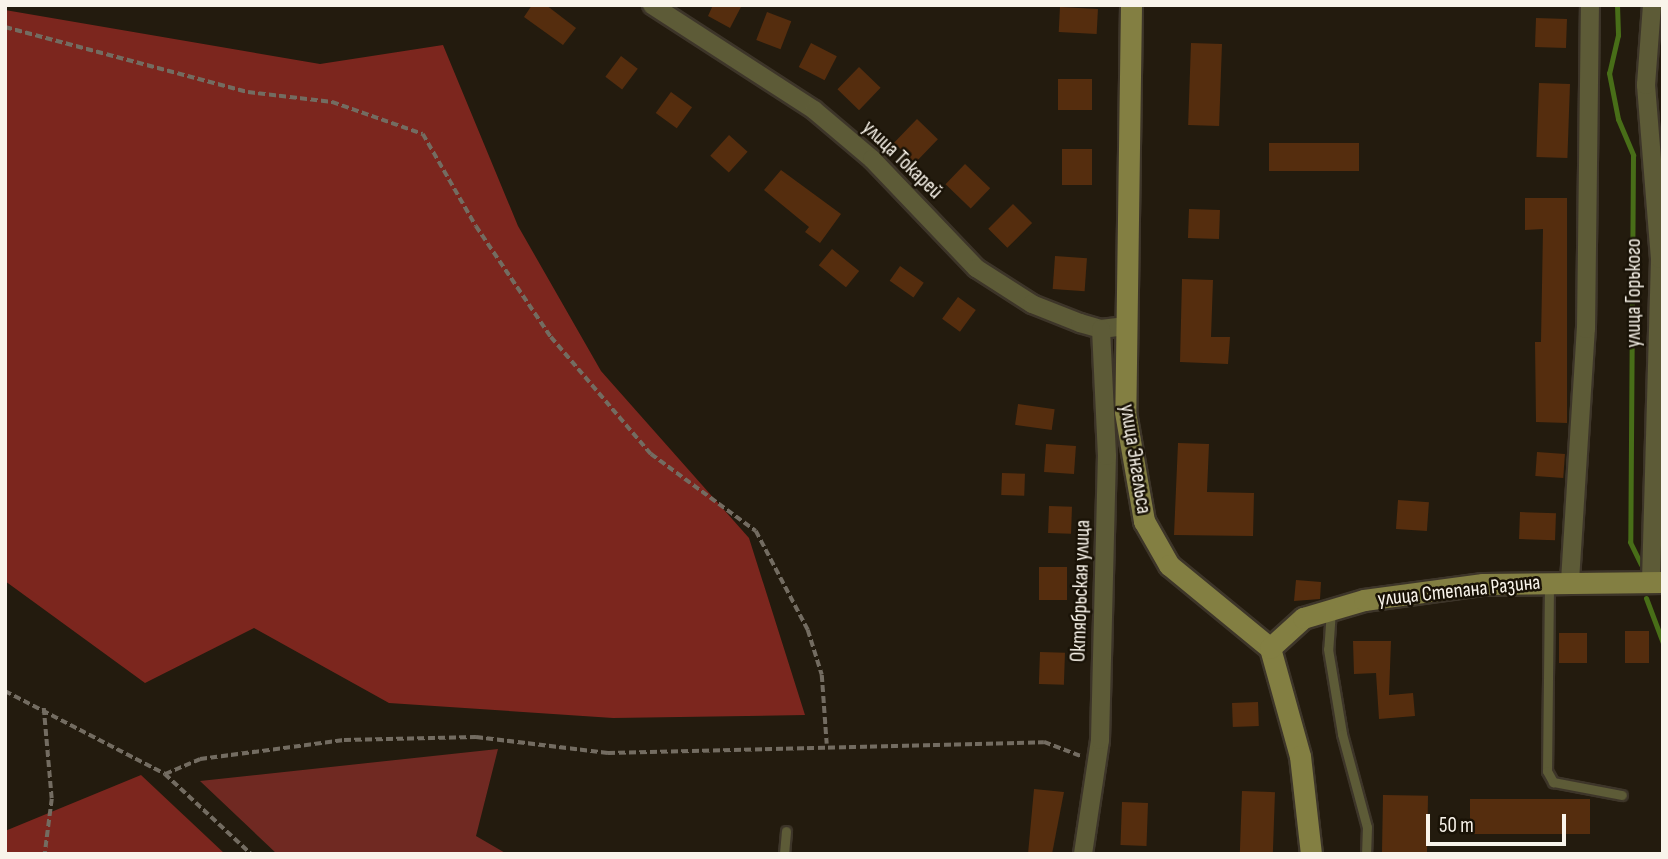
<!DOCTYPE html>
<meta charset="utf-8">
<style>
body{margin:0}
#map{position:relative;width:1668px;height:859px;overflow:hidden;background:#231b0e;font-family:"Sofia Sans Condensed",sans-serif}
div>[style]{position:absolute}
.green>*{inset:0;background:#702922}
.forest>*{inset:0;background:#7c261e}
.stream>*{height:5px;margin:-2.5px;padding:0 2.5px;transform-origin:2.5px;border-radius:2.5px;background:#486e18}
.building>*{inset:0;background:#552d0e;transform-origin:0 0}
.path>*{height:3.5px;margin-top:-1.75px;transform-origin:0;background:repeating-linear-gradient(90deg,#736c61 0 7px,transparent 0 10.5px)}
.roads{filter:drop-shadow(2px 0 #3d3529) drop-shadow(-2px 0 #3d3529) drop-shadow(0 2px #3d3529) drop-shadow(0 -2px #3d3529)}
.lane>*{height:9px;margin:-4.5px;padding:0 4.5px;transform-origin:4.5px;border-radius:4.5px;background:#5d5b37}
.street>*{height:18px;margin:-9px;padding:0 9px;transform-origin:9px;border-radius:9px;background:#5d5b37}
.secondary>*{height:21px;margin:-10.5px;padding:0 10.5px;transform-origin:10.5px;border-radius:10.5px;background:#837f42}
span{translate:-50% -50%;white-space:nowrap;text-align:center;line-height:1.15;-webkit-text-stroke:5px #191206;paint-order:stroke}
.street-label{font-size:21px;color:#f9f4eb}
.frame{position:absolute;inset:0;border:7px solid #f9f4eb;pointer-events:none}
.scale{position:absolute;left:1426px;top:814px;width:140px;height:32px;box-sizing:border-box;border:4px solid #f9f4eb;border-top:0;padding-left:9px;font-size:21px;line-height:24px;white-space:nowrap;color:#f9f4eb;-webkit-text-stroke:5px #191206;paint-order:stroke}
</style>
<div id="map">
<div class="green">
<div style="clip-path:polygon(498px 749px,476px 836px,507px 854px,277px 854px,200px 781px)"></div>
</div>
<div class="forest">
<div style="clip-path:polygon(5px 10px,320px 64px,443px 45px,518px 226px,601px 371px,749px 538px,805px 715px,613px 718px,389px 703px,254px 628px,145px 683px,5px 581px)"></div>
<div style="clip-path:polygon(141px 775px,225px 854px,5px 854px,5px 831px)"></div>
</div>
<div class="stream">
<div style="left:1617px;top:5px;width:30px;rotate:88deg"></div>
<div style="left:1618px;top:35px;width:39px;rotate:103deg"></div>
<div style="left:1609px;top:73px;width:47px;rotate:78.9deg"></div>
<div style="left:1618px;top:119px;width:39px;rotate:67deg"></div>
<div style="left:1633px;top:155px;width:387px;rotate:90.4deg"></div>
<div style="left:1630px;top:542px;width:25px;rotate:64deg"></div>
<div style="left:1646px;top:598px;width:48px;rotate:69.3deg"></div>
</div>
<div class="building">
<div style="clip-path:polygon(532px 5px,546px 5px,576px 28px,563px 45px,524px 17px)"></div>
<div style="clip-path:polygon(713px 5px,742px 5px,730px 28px,708px 16px)"></div>
<div style="left:1060px;top:7px;width:38px;height:25px;rotate:3deg"></div>
<div style="left:767px;top:12px;width:26px;height:30px;rotate:21deg"></div>
<div style="left:1536px;top:18px;width:31px;height:29px;rotate:2deg"></div>
<div style="left:811px;top:43px;width:29px;height:27px;rotate:27deg"></div>
<div style="left:1191px;top:43px;width:31px;height:82px;rotate:2deg"></div>
<div style="left:621px;top:56px;width:21px;height:26px;rotate:37deg"></div>
<div style="left:859px;top:67px;width:30px;height:31px;rotate:44deg"></div>
<div style="left:1058px;top:79px;width:34px;height:31px"></div>
<div style="left:1539px;top:83px;width:31px;height:74px;rotate:2deg"></div>
<div style="left:671px;top:92px;width:26px;height:26px;rotate:36deg"></div>
<div style="left:917px;top:119px;width:29px;height:33px;rotate:44deg"></div>
<div style="left:729px;top:135px;width:25px;height:28px;rotate:42deg"></div>
<div style="left:1269px;top:143px;width:90px;height:28px"></div>
<div style="left:1062px;top:149px;width:30px;height:36px"></div>
<div style="left:965px;top:164px;width:35px;height:28px;rotate:44deg"></div>
<div style="clip-path:polygon(781px 170px,841px 214px,820px 243px,805px 232px,809px 227px,764px 190px)"></div>
<div style="clip-path:polygon(1525px 198px,1567px 198px,1567px 423px,1536px 422px,1535px 342px,1541px 342px,1543px 229px,1525px 230px)"></div>
<div style="left:1013px;top:204px;width:27px;height:35px;rotate:45deg"></div>
<div style="left:1189px;top:209px;width:31px;height:29px;rotate:2deg"></div>
<div style="left:832px;top:249px;width:35px;height:21px;rotate:39deg"></div>
<div style="left:1055px;top:256px;width:32px;height:33px;rotate:4deg"></div>
<div style="left:900px;top:266px;width:29px;height:18px;rotate:35deg"></div>
<div style="clip-path:polygon(1182px 279px,1213px 280px,1211px 337px,1230px 337px,1228px 364px,1180px 362px)"></div>
<div style="left:958px;top:297px;width:22px;height:27px;rotate:36deg"></div>
<div style="left:1018px;top:404px;width:37px;height:21px;rotate:8deg"></div>
<div style="clip-path:polygon(1178px 443px,1209px 444px,1207px 492px,1254px 493px,1253px 536px,1174px 535px)"></div>
<div style="left:1046px;top:444px;width:30px;height:28px;rotate:4deg"></div>
<div style="left:1537px;top:452px;width:28px;height:24px;rotate:4deg"></div>
<div style="left:1002px;top:473px;width:23px;height:22px;rotate:2deg"></div>
<div style="left:1398px;top:500px;width:31px;height:29px;rotate:4deg"></div>
<div style="left:1049px;top:506px;width:23px;height:27px;rotate:2deg"></div>
<div style="left:1520px;top:512px;width:36px;height:27px;rotate:2deg"></div>
<div style="left:1039px;top:567px;width:28px;height:33px"></div>
<div style="clip-path:polygon(1296px 580px,1321px 582px,1320px 599px,1294px 601px)"></div>
<div style="left:1625px;top:631px;width:24px;height:32px"></div>
<div style="left:1559px;top:633px;width:28px;height:30px"></div>
<div style="clip-path:polygon(1353px 641px,1391px 641px,1389px 695px,1413px 693px,1415px 716px,1379px 719px,1376px 673px,1354px 674px)"></div>
<div style="left:1040px;top:652px;width:25px;height:32px;rotate:2deg"></div>
<div style="left:1258px;top:702px;width:24px;height:26px;rotate:88deg"></div>
<div style="clip-path:polygon(1034px 789px,1064px 792px,1052px 854px,1028px 854px)"></div>
<div style="left:1242px;top:791px;width:33px;height:63px;rotate:2deg"></div>
<div style="left:1383px;top:795px;width:45px;height:59px;rotate:1deg"></div>
<div style="left:1470px;top:799px;width:120px;height:35px"></div>
<div style="left:1122px;top:802px;width:26px;height:43px;rotate:2deg"></div>
</div>
<div class="path">
<div style="left:5px;top:27px;width:252px;rotate:15deg"></div>
<div style="left:248px;top:92px;width:85px;rotate:6.8deg"></div>
<div style="left:332px;top:102px;width:96px;rotate:19.4deg"></div>
<div style="left:423px;top:134px;width:106px;rotate:60.1deg"></div>
<div style="left:476px;top:226px;width:134px;rotate:56deg"></div>
<div style="left:551px;top:337px;width:154px;rotate:49.5deg"></div>
<div style="left:651px;top:454px;width:130px;rotate:36.3deg"></div>
<div style="left:756px;top:531px;width:112px;rotate:62.3deg"></div>
<div style="left:808px;top:630px;width:47px;rotate:72.7deg"></div>
<div style="left:822px;top:675px;width:69px;rotate:85.9deg"></div>
<div style="left:5px;top:691px;width:180px;rotate:27.4deg"></div>
<div style="left:165px;top:774px;width:38px;rotate:-23deg"></div>
<div style="left:200px;top:759px;width:145px;rotate:-7.5deg"></div>
<div style="left:344px;top:740px;width:132px;rotate:-1.3deg"></div>
<div style="left:476px;top:737px;width:133px;rotate:6.9deg"></div>
<div style="left:608px;top:753px;width:436px;rotate:-1.4deg"></div>
<div style="left:1044px;top:742px;width:39px;rotate:21deg"></div>
<div style="left:44px;top:708px;width:91px;rotate:85deg"></div>
<div style="left:52px;top:799px;width:55px;rotate:97.3deg"></div>
<div style="left:165px;top:774px;width:117px;rotate:42.9deg"></div>
</div>
<div class="roads">
<div class="lane">
<div style="left:1549px;top:584px;width:187px;rotate:90.6deg"></div>
<div style="left:1547px;top:771px;width:13px;rotate:61deg"></div>
<div style="left:1553px;top:782px;width:70px;rotate:10.7deg"></div>
<div style="left:1331px;top:610px;width:39px;rotate:94deg"></div>
<div style="left:1328px;top:649px;width:86px;rotate:80.6deg"></div>
<div style="left:1342px;top:734px;width:96px;rotate:75deg"></div>
<div style="left:1367px;top:827px;width:27px;rotate:92deg"></div>
<div style="left:784px;top:854px;width:23px;rotate:-85deg"></div>
</div>
<div class="street">
<div style="left:652px;top:5px;width:193px;rotate:32.9deg"></div>
<div style="left:814px;top:110px;width:76px;rotate:40.2deg"></div>
<div style="left:872px;top:159px;width:151px;rotate:46.3deg"></div>
<div style="left:976px;top:268px;width:67px;rotate:32.7deg"></div>
<div style="left:1032px;top:304px;width:52px;rotate:21.6deg"></div>
<div style="left:1080px;top:323px;width:22px;rotate:16deg"></div>
<div style="left:1101px;top:329px;width:23px;rotate:-7deg"></div>
<div style="left:1570px;top:581px;width:253px;rotate:-86.4deg"></div>
<div style="left:1586px;top:329px;width:324px;rotate:-89.3deg"></div>
<div style="left:1651px;top:581px;width:322px;rotate:-88.4deg"></div>
<div style="left:1660px;top:259px;width:175px;rotate:-94.6deg"></div>
<div style="left:1646px;top:85px;width:80px;rotate:-85.7deg"></div>
<div style="left:1083px;top:854px;width:115px;rotate:-81.5deg"></div>
<div style="left:1100px;top:740px;width:284px;rotate:-88.6deg"></div>
<div style="left:1107px;top:456px;width:127px;rotate:-92.7deg"></div>
</div>
<div class="secondary">
<div style="left:1131px;top:5px;width:407px;rotate:90.8deg"></div>
<div style="left:1125px;top:412px;width:111px;rotate:80.1deg"></div>
<div style="left:1144px;top:521px;width:51px;rotate:60.4deg"></div>
<div style="left:1169px;top:565px;width:131px;rotate:39.4deg"></div>
<div style="left:1270px;top:648px;width:112px;rotate:74.5deg"></div>
<div style="left:1300px;top:756px;width:99px;rotate:83.6deg"></div>
<div style="left:1270px;top:648px;width:45px;rotate:-42.3deg"></div>
<div style="left:1303px;top:618px;width:64px;rotate:-16.4deg"></div>
<div style="left:1364px;top:600px;width:120px;rotate:-7.7deg"></div>
<div style="left:1483px;top:584px;width:180px;rotate:-0.6deg"></div>
</div>
</div>
<div class="street-label">
<span style="left:902px;top:160px;rotate:44deg">улица Токарей</span>
<span style="left:1634px;top:293px;rotate:-90deg">улица Горького</span>
<span style="left:1135px;top:459px;rotate:81deg">улица Энгельса</span>
<span style="left:1081px;top:591px;rotate:-88deg">Октябрьская улица</span>
<span style="left:1459px;top:591px;rotate:-6deg">улица Степана Разина</span>
</div>
<div class="frame"></div>
<div class="scale">50 m</div>
</div>
